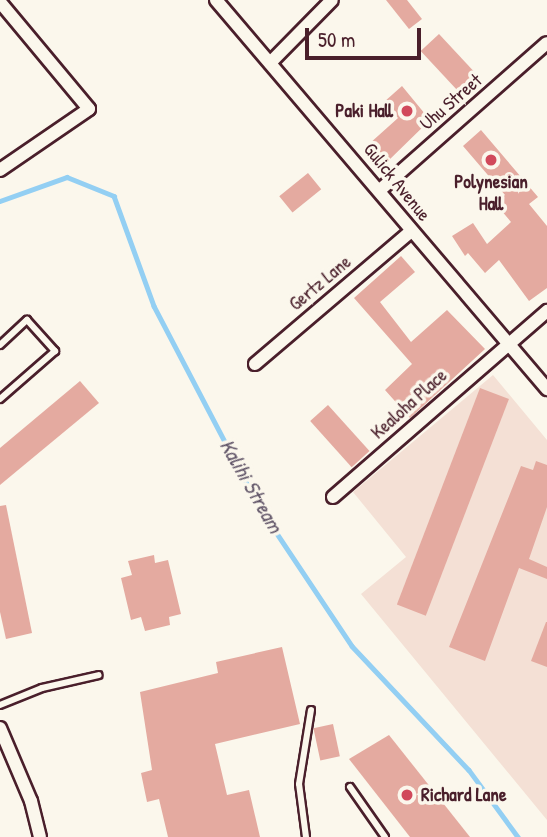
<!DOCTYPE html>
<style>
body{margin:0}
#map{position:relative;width:547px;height:837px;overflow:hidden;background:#fbf7ec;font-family:"Patrick Hand",sans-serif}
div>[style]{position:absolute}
.built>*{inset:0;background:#f4e0d5}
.stream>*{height:4.5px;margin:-2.25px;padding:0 2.25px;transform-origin:2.25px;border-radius:2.25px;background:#93cff3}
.building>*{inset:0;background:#e4aaa0;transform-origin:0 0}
.roads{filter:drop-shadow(2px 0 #4a1f2b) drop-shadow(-2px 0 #4a1f2b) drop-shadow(0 2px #4a1f2b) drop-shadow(0 -2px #4a1f2b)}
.service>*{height:6px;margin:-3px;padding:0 3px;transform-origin:3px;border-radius:3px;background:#fbf7ec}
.minor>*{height:12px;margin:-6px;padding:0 6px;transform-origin:6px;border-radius:6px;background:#fbf7ec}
.dots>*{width:19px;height:19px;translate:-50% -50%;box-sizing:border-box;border:4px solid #fbf7ec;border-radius:50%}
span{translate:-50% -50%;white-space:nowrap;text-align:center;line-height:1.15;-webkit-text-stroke:7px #fbf7ec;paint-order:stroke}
.street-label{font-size:19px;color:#4a1f2b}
.poi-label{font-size:19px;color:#4a1f2b;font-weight:700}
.right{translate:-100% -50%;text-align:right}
.left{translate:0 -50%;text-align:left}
.water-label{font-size:21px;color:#605467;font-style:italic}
.scale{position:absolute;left:305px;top:28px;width:116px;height:32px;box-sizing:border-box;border:4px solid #4a1f2b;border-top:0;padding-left:9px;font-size:21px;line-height:24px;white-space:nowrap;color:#4a1f2b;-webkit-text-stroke:5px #fbf7ec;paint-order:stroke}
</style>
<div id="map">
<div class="built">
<div style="clip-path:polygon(493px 375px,547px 440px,547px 820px,361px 594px,406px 557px,353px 492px)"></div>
</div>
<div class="stream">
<div style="left:0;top:201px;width:71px;rotate:-19.7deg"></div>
<div style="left:67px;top:177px;width:51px;rotate:22deg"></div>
<div style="left:114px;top:196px;width:117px;rotate:70deg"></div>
<div style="left:154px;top:306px;width:225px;rotate:62.4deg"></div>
<div style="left:258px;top:505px;width:169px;rotate:56.3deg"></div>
<div style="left:352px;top:646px;width:170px;rotate:46.7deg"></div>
<div style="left:469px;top:770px;width:83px;rotate:53.8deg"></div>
</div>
<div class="building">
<div style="clip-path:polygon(386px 0,407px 0,422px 19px,409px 29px)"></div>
<div style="left:439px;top:34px;width:57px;height:25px;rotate:47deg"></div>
<div style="clip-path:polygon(402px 86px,430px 120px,386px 163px,369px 144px,398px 118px,384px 102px)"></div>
<div style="clip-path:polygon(481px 130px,538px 197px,529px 204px,547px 226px,547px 288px,529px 301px,499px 260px,485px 273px,468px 253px,465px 256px,452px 236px,473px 223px,487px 244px,511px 222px,495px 203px,505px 195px,463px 146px)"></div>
<div style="left:308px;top:173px;width:21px;height:37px;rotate:51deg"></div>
<div style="clip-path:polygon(401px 256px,415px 272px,380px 302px,411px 342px,447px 310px,485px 349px,410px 418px,385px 390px,412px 364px,354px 298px)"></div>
<div style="clip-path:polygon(80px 381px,99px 403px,0 485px,0 448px)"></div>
<div style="left:480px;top:388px;width:31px;height:232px;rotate:21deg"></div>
<div style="left:328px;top:405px;width:62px;height:24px;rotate:48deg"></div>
<div style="clip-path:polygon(536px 461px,547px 465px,547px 507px,529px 559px,547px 567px,547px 579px,519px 568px,485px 661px,449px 647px,521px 466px,533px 470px)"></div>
<div style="clip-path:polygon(6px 505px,32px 633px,6px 639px,0 612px,0 506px)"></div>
<div style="clip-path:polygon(154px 555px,155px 563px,168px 560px,181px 614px,169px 617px,170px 625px,145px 631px,141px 617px,131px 620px,121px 578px,132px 575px,128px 561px)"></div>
<div style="clip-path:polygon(546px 622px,547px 622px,547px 667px,531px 661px)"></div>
<div style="clip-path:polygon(282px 647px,300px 724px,215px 744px,227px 795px,249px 790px,260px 837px,168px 837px,159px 799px,147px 802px,141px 773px,152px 770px,140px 692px,218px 673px,216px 662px)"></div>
<div style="left:333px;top:724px;width:33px;height:20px;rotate:78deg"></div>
<div style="clip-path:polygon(389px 735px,470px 837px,410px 837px,349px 759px)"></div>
</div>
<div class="roads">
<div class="service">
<div style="left:0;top:345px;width:37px;rotate:-43deg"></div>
<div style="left:27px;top:320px;width:42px;rotate:47.9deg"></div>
<div style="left:55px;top:351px;width:73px;rotate:138.9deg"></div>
<div style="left:0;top:705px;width:45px;rotate:-22deg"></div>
<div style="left:42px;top:688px;width:58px;rotate:-12.8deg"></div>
<div style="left:350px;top:787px;width:61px;rotate:55deg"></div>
<div style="left:306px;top:837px;width:53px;rotate:-97.5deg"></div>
<div style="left:299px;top:784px;width:75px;rotate:-80.8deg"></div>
</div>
<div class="minor">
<div style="left:216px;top:0;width:511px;rotate:49.61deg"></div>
<div style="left:0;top:2px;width:139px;rotate:50.2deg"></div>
<div style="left:89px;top:109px;width:108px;rotate:145.6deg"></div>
<div style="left:270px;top:63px;width:88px;rotate:-45.5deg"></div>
<div style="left:380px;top:190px;width:222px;rotate:-41.4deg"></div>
<div style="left:255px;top:364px;width:205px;rotate:-40.4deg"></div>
<div style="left:333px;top:497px;width:284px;rotate:-41deg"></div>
<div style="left:0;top:728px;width:79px;rotate:67deg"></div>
<div style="left:31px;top:801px;width:37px;rotate:76deg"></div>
</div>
</div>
<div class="dots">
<div style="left:407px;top:111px;background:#d1495b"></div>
<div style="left:491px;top:160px;background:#d1495b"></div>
<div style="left:407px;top:795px;background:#d1495b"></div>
</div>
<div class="street-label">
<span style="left:451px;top:102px;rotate:-41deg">Uhu Street</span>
<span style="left:397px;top:182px;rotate:51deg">Gulick Avenue</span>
<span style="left:320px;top:283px;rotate:-40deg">Gertz Lane</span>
<span style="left:409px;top:404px;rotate:-42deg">Kealoha Place</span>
</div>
<div class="poi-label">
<span class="right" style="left:393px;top:111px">Paki Hall</span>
<span style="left:491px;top:193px">Polynesian<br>Hall</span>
<span class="left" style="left:421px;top:795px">Richard Lane</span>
</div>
<div class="water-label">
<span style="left:251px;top:486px;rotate:60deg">Kalihi Stream</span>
</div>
<div class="scale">50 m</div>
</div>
